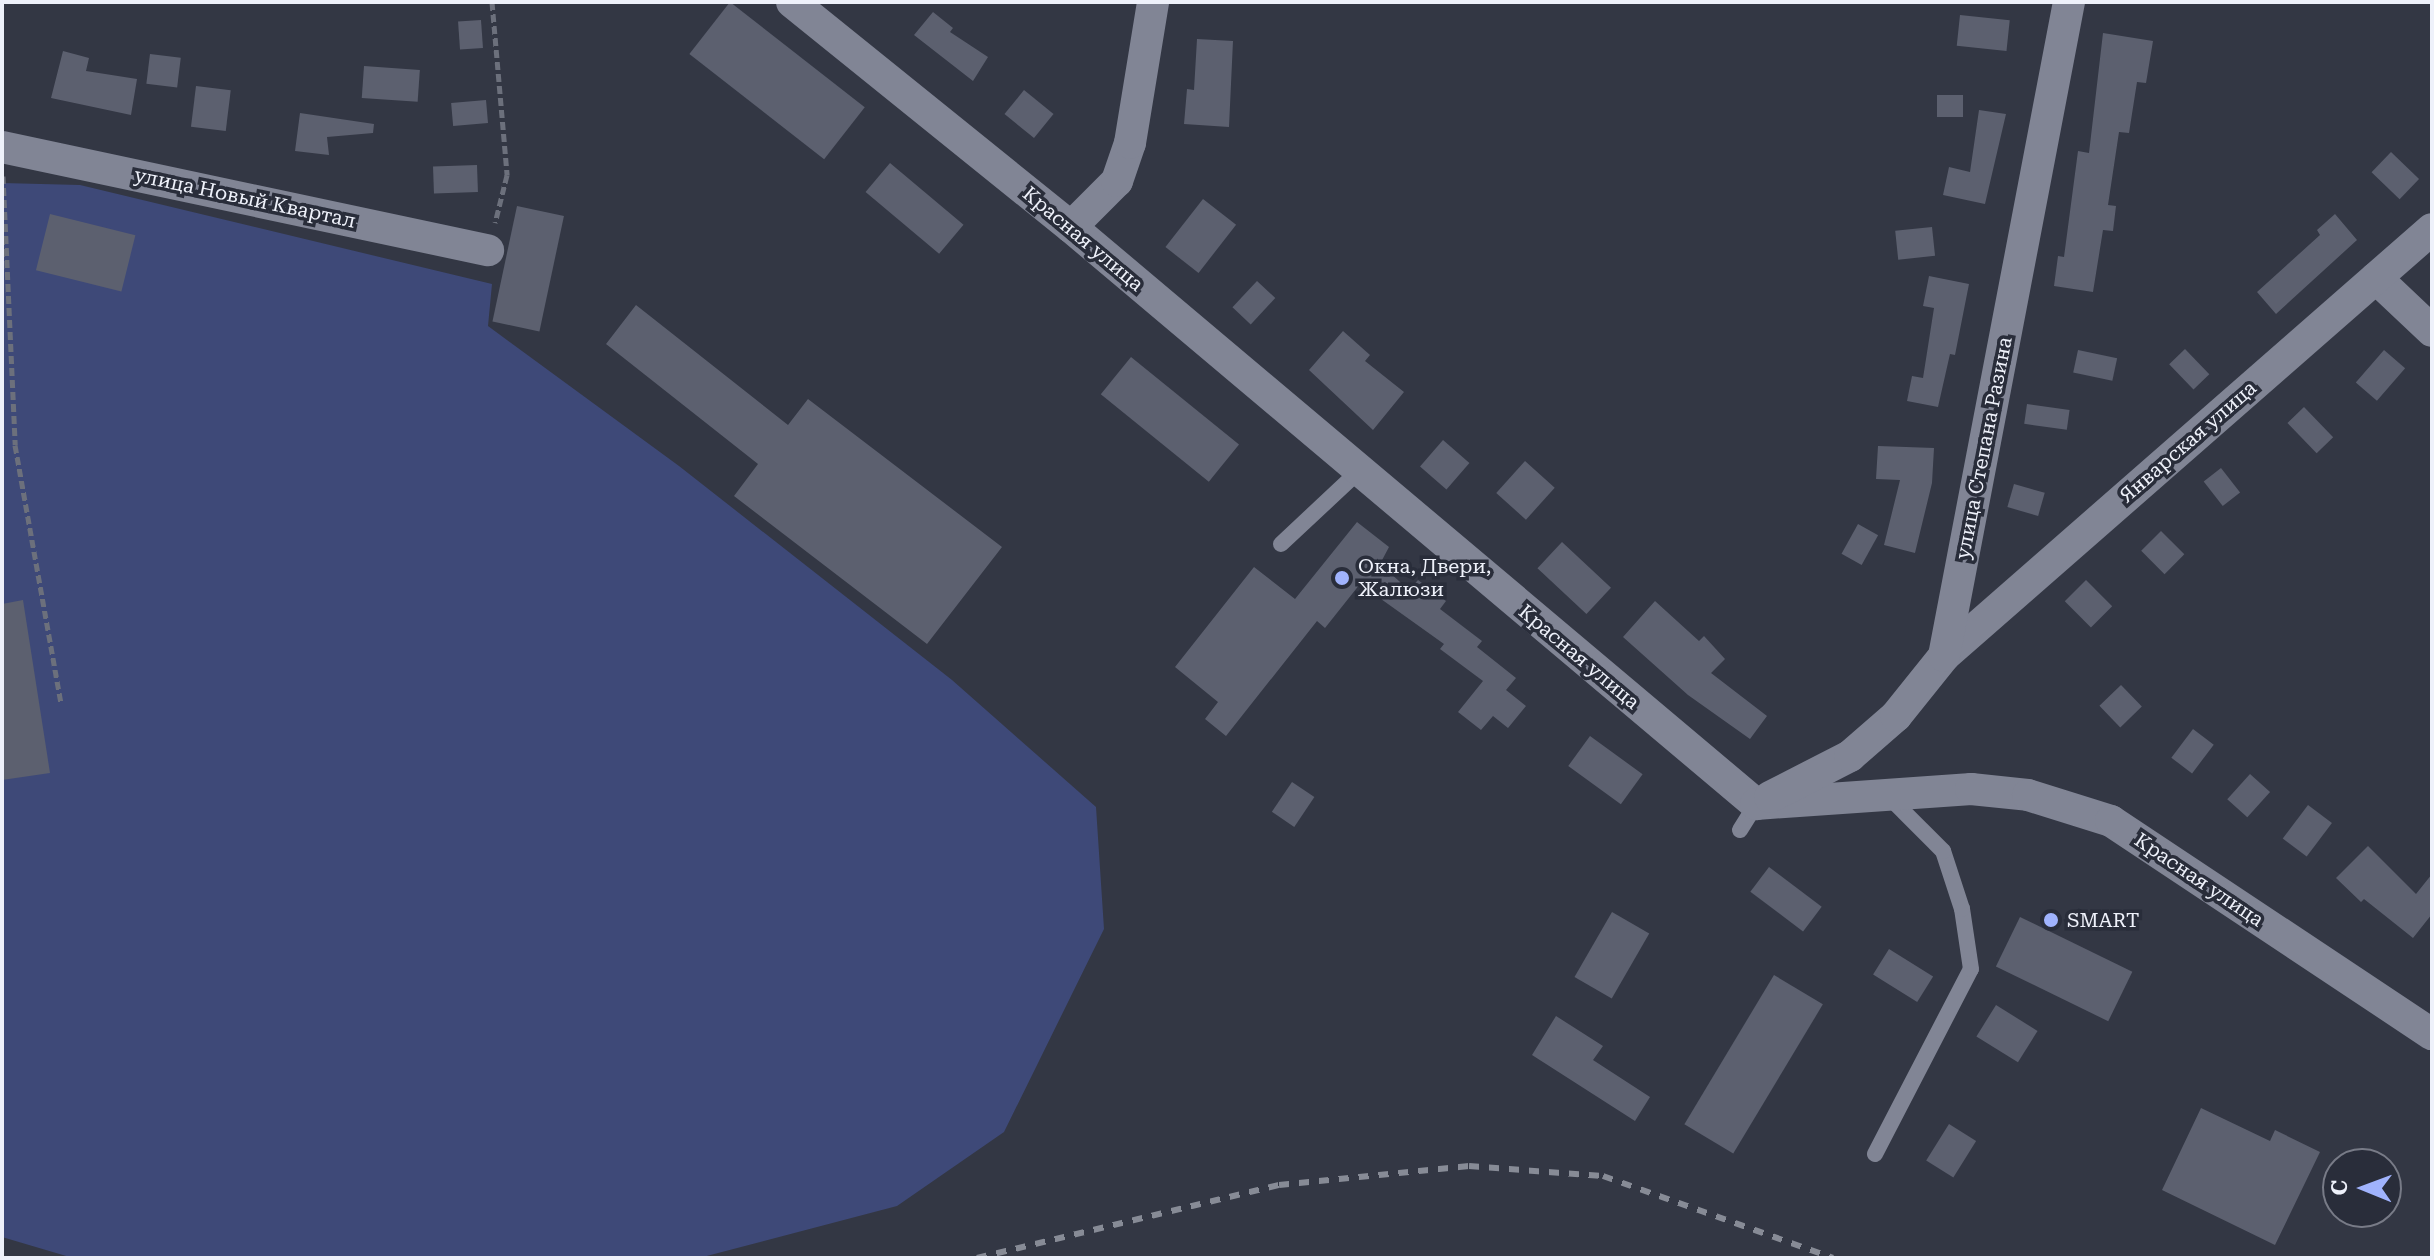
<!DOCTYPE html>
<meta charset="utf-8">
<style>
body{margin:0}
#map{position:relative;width:2434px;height:1260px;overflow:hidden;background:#333744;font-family:"Roboto Serif",serif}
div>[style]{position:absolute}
.green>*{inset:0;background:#3e4978}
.building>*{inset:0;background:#5c606f;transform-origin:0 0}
.path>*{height:5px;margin-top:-2.5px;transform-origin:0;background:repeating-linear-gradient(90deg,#6c707c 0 8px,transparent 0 12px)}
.service>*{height:16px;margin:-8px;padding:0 8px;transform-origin:8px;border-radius:8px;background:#818595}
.minor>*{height:32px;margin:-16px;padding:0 16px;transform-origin:16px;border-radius:16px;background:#818595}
.rail>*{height:6px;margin-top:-3px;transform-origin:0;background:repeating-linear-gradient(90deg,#878b96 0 10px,transparent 0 20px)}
.dots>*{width:22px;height:22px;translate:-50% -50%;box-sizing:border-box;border:4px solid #292d3a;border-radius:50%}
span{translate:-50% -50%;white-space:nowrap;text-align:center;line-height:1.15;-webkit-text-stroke:7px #292d3a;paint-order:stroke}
.street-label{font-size:20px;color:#eef1fa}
.poi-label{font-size:20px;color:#eef1fa}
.left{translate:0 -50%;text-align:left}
.frame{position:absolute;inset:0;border:4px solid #eef1fa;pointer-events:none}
.north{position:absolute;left:2322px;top:1148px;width:80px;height:80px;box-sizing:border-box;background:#292d3a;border:2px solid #787b87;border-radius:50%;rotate:271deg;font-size:22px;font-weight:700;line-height:32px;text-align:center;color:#eef1fa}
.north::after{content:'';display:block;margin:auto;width:28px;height:36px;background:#a0b3fd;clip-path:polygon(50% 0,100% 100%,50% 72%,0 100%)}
</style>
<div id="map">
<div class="green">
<div style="clip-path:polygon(2px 183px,80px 185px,492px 284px,488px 326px,679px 466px,952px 680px,1096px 807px,1104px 929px,1004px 1132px,897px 1206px,699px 1258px,73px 1258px,2px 1237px)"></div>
</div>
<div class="building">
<div style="left:730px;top:2px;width:171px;height:66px;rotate:38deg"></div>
<div style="clip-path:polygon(933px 12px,953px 28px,950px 32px,988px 57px,973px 81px,914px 35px)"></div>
<div style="left:1960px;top:15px;width:50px;height:31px;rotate:6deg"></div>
<div style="left:481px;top:20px;width:28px;height:23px;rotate:86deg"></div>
<div style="clip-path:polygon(2103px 33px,2153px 41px,2146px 83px,2137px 82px,2129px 133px,2119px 132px,2108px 205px,2116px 206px,2113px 231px,2103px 230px,2093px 292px,2054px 286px,2058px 256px,2064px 257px,2078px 151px,2089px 153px)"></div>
<div style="clip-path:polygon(1197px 39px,1233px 41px,1229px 127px,1184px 124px,1187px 89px,1194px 90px)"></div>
<div style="clip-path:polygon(63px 51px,89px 58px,86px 71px,137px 79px,131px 115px,51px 98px)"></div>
<div style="left:150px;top:54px;width:31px;height:30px;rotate:7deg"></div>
<div style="left:364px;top:66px;width:56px;height:32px;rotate:4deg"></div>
<div style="left:196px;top:86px;width:35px;height:41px;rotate:7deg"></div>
<div style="left:1024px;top:90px;width:38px;height:31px;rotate:39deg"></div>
<div style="left:1963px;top:95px;width:22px;height:26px;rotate:90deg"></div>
<div style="left:486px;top:100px;width:23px;height:35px;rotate:85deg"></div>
<div style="clip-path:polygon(1979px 110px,2006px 114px,1985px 204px,1943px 195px,1949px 167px,1970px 172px)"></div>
<div style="clip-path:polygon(300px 113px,374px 124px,373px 133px,327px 137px,329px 155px,295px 151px)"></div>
<div style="left:2391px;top:152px;width:39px;height:28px;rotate:44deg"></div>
<div style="left:890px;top:163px;width:96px;height:38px;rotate:40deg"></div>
<div style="left:477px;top:165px;width:27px;height:44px;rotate:88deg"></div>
<div style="left:1203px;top:199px;width:42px;height:61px;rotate:38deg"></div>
<div style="left:517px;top:206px;width:48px;height:118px;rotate:12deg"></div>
<div style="left:50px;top:214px;width:88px;height:58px;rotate:14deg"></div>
<div style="clip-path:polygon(2335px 214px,2357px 240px,2276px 314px,2257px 292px,2320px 235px,2317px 230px)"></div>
<div style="left:1932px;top:227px;width:29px;height:37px;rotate:84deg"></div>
<div style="clip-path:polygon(1929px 276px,1969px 284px,1955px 355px,1950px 354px,1938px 407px,1907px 401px,1912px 376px,1923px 378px,1934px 308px,1923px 306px)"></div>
<div style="left:1257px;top:281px;width:25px;height:36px;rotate:43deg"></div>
<div style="clip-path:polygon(636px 305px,788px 425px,808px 399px,1002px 547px,927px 644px,734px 496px,758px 464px,606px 344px)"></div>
<div style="clip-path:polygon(1343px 331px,1370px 355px,1365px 361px,1404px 392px,1373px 430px,1309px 370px)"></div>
<div style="left:2185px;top:349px;width:35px;height:22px;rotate:46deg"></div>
<div style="left:2078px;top:350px;width:40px;height:23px;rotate:12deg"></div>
<div style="left:2384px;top:350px;width:28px;height:43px;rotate:41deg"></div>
<div style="left:1131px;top:357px;width:139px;height:48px;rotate:39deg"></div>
<div style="left:2027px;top:404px;width:43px;height:20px;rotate:8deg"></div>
<div style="left:2304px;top:407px;width:42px;height:23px;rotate:46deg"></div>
<div style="left:1443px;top:440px;width:35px;height:35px;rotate:41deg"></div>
<div style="clip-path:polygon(1878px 446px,1934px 448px,1932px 483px,1915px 553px,1884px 545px,1900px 480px,1876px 479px)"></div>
<div style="left:1525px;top:461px;width:40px;height:43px;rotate:42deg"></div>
<div style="left:2221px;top:468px;width:31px;height:22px;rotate:52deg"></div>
<div style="left:2014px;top:484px;width:32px;height:24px;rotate:16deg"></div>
<div style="clip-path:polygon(1357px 522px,1389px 547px,1380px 564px,1409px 590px,1418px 580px,1446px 601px,1440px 609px,1482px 641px,1477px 647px,1516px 678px,1506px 690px,1526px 706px,1508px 728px,1493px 716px,1481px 730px,1458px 712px,1483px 681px,1440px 649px,1444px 644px,1360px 584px,1325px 628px,1317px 621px,1226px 736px,1205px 719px,1218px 702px,1175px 667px,1254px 567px,1295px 599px)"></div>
<div style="left:1858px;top:524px;width:23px;height:34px;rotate:29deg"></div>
<div style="left:2161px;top:531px;width:33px;height:28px;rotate:45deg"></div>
<div style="left:1562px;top:542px;width:67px;height:36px;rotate:43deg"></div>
<div style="left:2086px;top:580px;width:37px;height:30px;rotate:45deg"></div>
<div style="clip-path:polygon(23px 600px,50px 773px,2px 780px,2px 604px)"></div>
<div style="clip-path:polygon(1655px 601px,1699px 641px,1704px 636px,1725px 659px,1711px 673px,1767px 716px,1750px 739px,1688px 695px,1623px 637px)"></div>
<div style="left:2121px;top:685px;width:30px;height:30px;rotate:46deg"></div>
<div style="left:2193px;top:729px;width:26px;height:36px;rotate:37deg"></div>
<div style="left:1590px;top:736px;width:65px;height:37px;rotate:36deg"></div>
<div style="left:2250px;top:774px;width:27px;height:34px;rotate:42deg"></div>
<div style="left:1292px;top:782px;width:27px;height:36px;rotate:34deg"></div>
<div style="left:2308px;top:805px;width:30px;height:42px;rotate:37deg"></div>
<div style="clip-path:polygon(2368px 846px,2416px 894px,2432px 874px,2432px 914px,2413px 938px,2364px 899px,2361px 902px,2336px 878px)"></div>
<div style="left:1769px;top:867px;width:66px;height:31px;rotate:37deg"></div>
<div style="left:1612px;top:912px;width:43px;height:75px;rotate:30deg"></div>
<div style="left:2020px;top:917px;width:125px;height:55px;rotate:26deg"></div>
<div style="left:1889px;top:949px;width:52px;height:30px;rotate:32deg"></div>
<div style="left:1774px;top:975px;width:57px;height:174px;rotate:31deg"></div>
<div style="left:1996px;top:1005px;width:49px;height:37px;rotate:32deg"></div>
<div style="clip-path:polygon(1556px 1016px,1603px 1046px,1593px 1060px,1650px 1097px,1635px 1121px,1532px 1055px)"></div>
<div style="clip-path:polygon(2201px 1108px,2270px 1141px,2275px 1130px,2320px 1152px,2275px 1245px,2162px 1190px)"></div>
<div style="left:1949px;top:1124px;width:32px;height:43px;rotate:32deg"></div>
</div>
<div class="path">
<div style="left:492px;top:2px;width:174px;rotate:85deg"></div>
<div style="left:507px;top:175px;width:49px;rotate:104deg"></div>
<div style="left:3px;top:176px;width:269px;rotate:87.4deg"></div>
<div style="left:15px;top:445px;width:263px;rotate:79.9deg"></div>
</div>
<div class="service">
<div style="left:1281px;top:544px;width:104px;rotate:-43.1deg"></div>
<div style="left:1740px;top:830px;width:31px;rotate:-58deg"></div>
<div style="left:1875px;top:1154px;width:208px;rotate:-62.6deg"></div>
<div style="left:1971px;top:969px;width:61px;rotate:-98.5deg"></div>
<div style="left:1962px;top:909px;width:61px;rotate:-108.1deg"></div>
<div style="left:1943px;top:851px;width:78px;rotate:-135deg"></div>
</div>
<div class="minor">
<div style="left:792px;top:2px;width:358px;rotate:38.9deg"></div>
<div style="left:1071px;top:227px;width:896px;rotate:40.11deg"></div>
<div style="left:1756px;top:804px;width:216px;rotate:-4deg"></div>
<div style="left:1971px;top:789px;width:57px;rotate:6deg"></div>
<div style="left:2028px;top:795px;width:87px;rotate:17.4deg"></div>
<div style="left:2111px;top:821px;width:385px;rotate:33.6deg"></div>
<div style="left:2px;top:147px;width:497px;rotate:12deg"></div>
<div style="left:1071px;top:227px;width:65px;rotate:-45deg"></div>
<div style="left:1117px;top:181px;width:40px;rotate:-71.1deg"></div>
<div style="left:1130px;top:143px;width:143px;rotate:-80.7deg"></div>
<div style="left:2376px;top:278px;width:77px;rotate:43.4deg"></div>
<div style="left:1944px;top:656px;width:648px;rotate:-41.19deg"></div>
<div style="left:1770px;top:797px;width:90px;rotate:-27.1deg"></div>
<div style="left:1850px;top:756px;width:61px;rotate:-41deg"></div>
<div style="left:1896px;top:716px;width:77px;rotate:-51.3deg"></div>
<div style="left:1944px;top:656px;width:666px;rotate:-79.18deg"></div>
</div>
<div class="rail">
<div style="left:977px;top:1258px;width:311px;rotate:-13.6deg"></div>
<div style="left:1279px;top:1185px;width:191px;rotate:-5.7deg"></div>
<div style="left:1469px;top:1166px;width:134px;rotate:4.3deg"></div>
<div style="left:1603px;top:1176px;width:244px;rotate:19.6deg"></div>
</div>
<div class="dots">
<div style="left:1342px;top:578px;background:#a0b3fd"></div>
<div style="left:2051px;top:920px;background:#a0b3fd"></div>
</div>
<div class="street-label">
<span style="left:245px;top:198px;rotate:12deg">улица Новый Квартал</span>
<span style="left:1083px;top:239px;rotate:40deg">Красная улица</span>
<span style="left:2188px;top:442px;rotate:-41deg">Январская улица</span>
<span style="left:1984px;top:448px;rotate:-79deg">улица Степана Разина</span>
<span style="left:1579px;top:657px;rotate:40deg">Красная улица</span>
<span style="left:2199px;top:880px;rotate:34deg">Красная улица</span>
</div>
<div class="poi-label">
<span class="left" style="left:1358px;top:578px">Окна, Двери,<br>Жалюзи</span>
<span class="left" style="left:2067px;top:920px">SMART</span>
</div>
<div class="frame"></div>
<div class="north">С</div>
</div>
